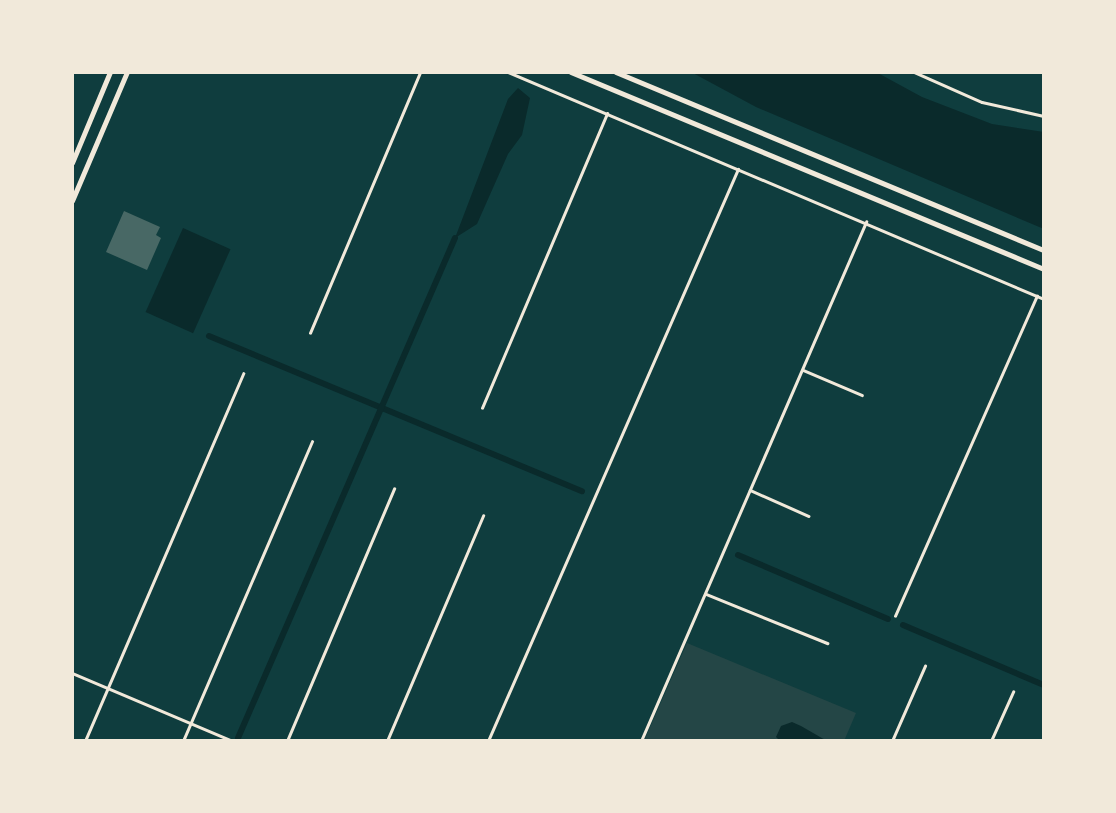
<!DOCTYPE html>
<style>
body{margin:0}
#map{position:relative;width:1116px;height:813px;overflow:hidden;background:#0f3d3e;font-family:"Fira Sans",sans-serif}
div>[style]{position:absolute}
.green>*{inset:0;background:#244646}
.water>*{inset:0;background:#0a2a2b;transform-origin:0 0}
.canal>*{height:6px;margin:-3px;padding:0 3px;transform-origin:3px;border-radius:3px;background:#0a2a2b}
.building>*{inset:0;background:#486865}
.minor>*{height:2.5px;margin:-1.25px;padding:0 1.25px;transform-origin:1.25px;border-radius:1.25px;background:#f1e9da}
.trunk>*{height:4.5px;margin:-2.25px;padding:0 2.25px;transform-origin:2.25px;border-radius:2.25px;background:#f1e9da}
span{translate:-50% -50%;white-space:nowrap;text-align:center;line-height:1.15;-webkit-text-stroke:7px #f1e9da;paint-order:stroke}
.frame{position:absolute;inset:0;border:74px solid #f1e9da;pointer-events:none}
</style>
<div id="map">
<div class="green">
<div style="clip-path:polygon(687px 643px,856px 713px,844px 741px,644px 741px)"></div>
</div>
<div class="water">
<div style="clip-path:polygon(691px 72px,876px 72px,922px 97px,992px 124px,1044px 132px,1044px 229px,756px 107px)"></div>
<div style="clip-path:polygon(518px 88px,530px 98px,522px 135px,508px 154px,477px 224px,455px 238px,508px 99px)"></div>
<div style="left:183px;top:228px;width:52px;height:92px;rotate:24deg"></div>
<div style="clip-path:polygon(792px 722px,801px 726px,827px 741px,780px 741px,776px 737px,781px 726px)"></div>
</div>
<div class="canal">
<div style="left:209px;top:336px;width:404px;rotate:22.6deg"></div>
<div style="left:738px;top:555px;width:163px;rotate:23.1deg"></div>
<div style="left:903px;top:625px;width:153px;rotate:23.1deg"></div>
<div style="left:238px;top:738px;width:545px;rotate:-66.54deg"></div>
</div>
<div class="building">
<div style="clip-path:polygon(124px 211px,160px 227px,156px 235px,161px 238px,147px 270px,106px 252px)"></div>
</div>
<div class="minor">
<div style="left:508px;top:72px;width:582px;rotate:22.95deg"></div>
<div style="left:914px;top:72px;width:74px;rotate:23.8deg"></div>
<div style="left:982px;top:102px;width:64px;rotate:12.7deg"></div>
<div style="left:310px;top:333px;width:283px;rotate:-67.1deg"></div>
<div style="left:803px;top:370px;width:64px;rotate:23deg"></div>
<div style="left:482px;top:408px;width:320px;rotate:-67deg"></div>
<div style="left:750px;top:490px;width:64px;rotate:23.8deg"></div>
<div style="left:706px;top:594px;width:131px;rotate:22deg"></div>
<div style="left:895px;top:616px;width:350px;rotate:-66.1deg"></div>
<div style="left:72px;top:673px;width:175px;rotate:22.9deg"></div>
<div style="left:85px;top:741px;width:400px;rotate:-66.7deg"></div>
<div style="left:183px;top:741px;width:326px;rotate:-66.7deg"></div>
<div style="left:287px;top:741px;width:274px;rotate:-67deg"></div>
<div style="left:387px;top:741px;width:245px;rotate:-66.9deg"></div>
<div style="left:488px;top:741px;width:624px;rotate:-66.39deg"></div>
<div style="left:641px;top:741px;width:566px;rotate:-66.56deg"></div>
<div style="left:892px;top:741px;width:82px;rotate:-66.3deg"></div>
<div style="left:991px;top:741px;width:54px;rotate:-65.8deg"></div>
</div>
<div class="trunk">
<div style="left:571px;top:72px;width:512px;rotate:22.61deg"></div>
<div style="left:616px;top:72px;width:464px;rotate:22.6deg"></div>
<div style="left:72px;top:163px;width:99px;rotate:-67.3deg"></div>
<div style="left:72px;top:201px;width:140px;rotate:-66.9deg"></div>
</div>
<div class="frame"></div>
</div>
